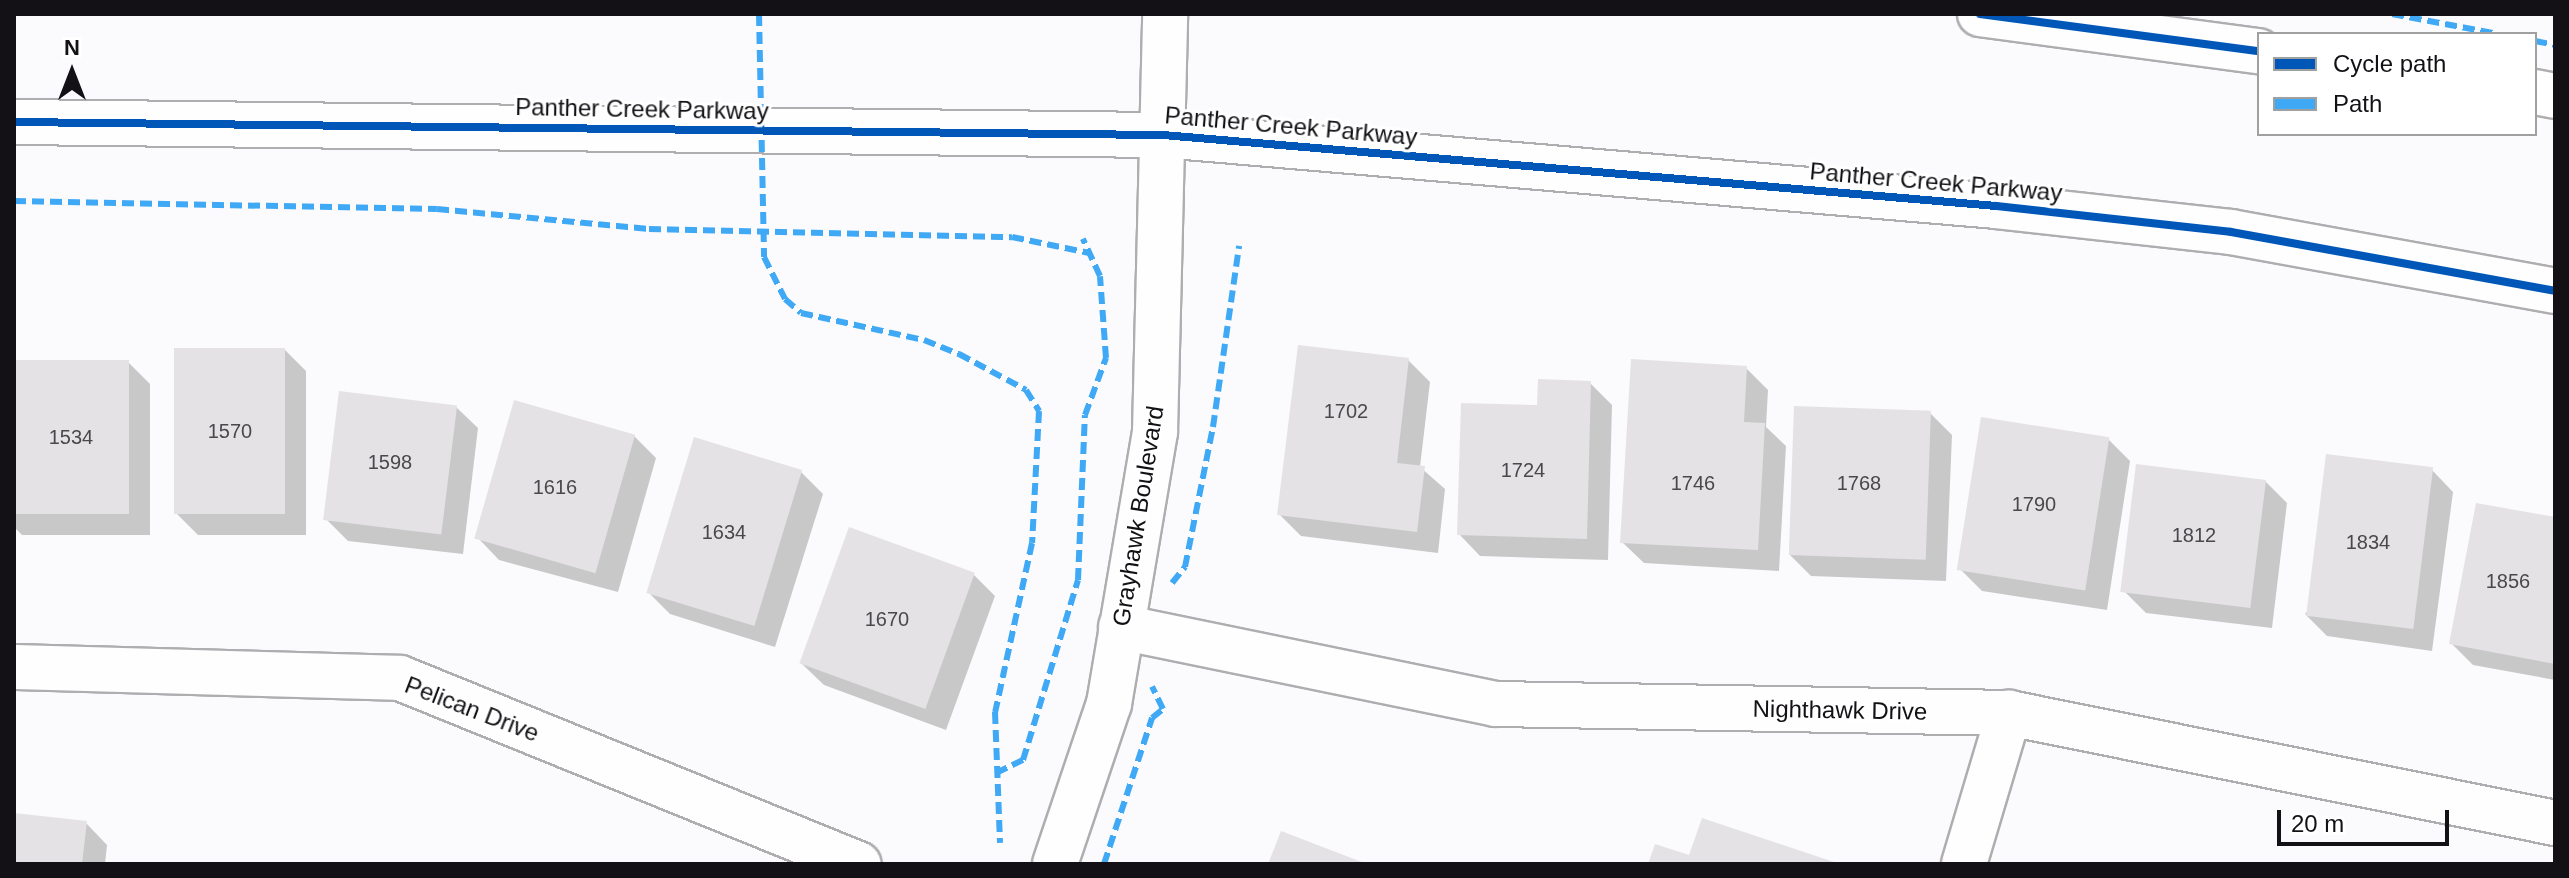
<!DOCTYPE html>
<style>
body{margin:0}
#map{position:relative;width:2569px;height:878px;overflow:hidden;background:#fbfafc;font-family:Arial,sans-serif}
div>[style]{position:absolute}
.shadow>*{inset:0;background:#0003}
.building>*{inset:0;background:#e4e2e5;transform-origin:0 0}
.roads{filter:drop-shadow(2px 0 #afadb0) drop-shadow(-2px 0 #afadb0) drop-shadow(0 2px #afadb0) drop-shadow(0 -2px #afadb0)}
.minor>*{height:44px;margin:-22px;padding:0 22px;transform-origin:22px;border-radius:22px;background:#fefeff}
.tertiary>*{height:44px;margin:-22px;padding:0 22px;transform-origin:22px;border-radius:22px;background:#fefeff}
.secondary>*{height:44px;margin:-22px;padding:0 22px;transform-origin:22px;border-radius:22px;background:#fefeff}
.quiet>*{height:6px;margin-top:-3px;transform-origin:0;background:repeating-linear-gradient(90deg,#3fa9f5 0 12px,transparent 0 18px)}
.cycleway>*{height:8px;margin:-4px;padding:0 4px;transform-origin:4px;border-radius:4px;background:#0057b8}
span{translate:-50% -50%;white-space:nowrap;text-align:center;line-height:1.15;-webkit-text-stroke:6px #fff;paint-order:stroke}
.number-label{font-size:20px;color:#4a484b}
.number-label span{-webkit-text-stroke-width:0}
.street-label{font-size:24px;color:#131115}
.frame{position:absolute;inset:0;border:16px solid #131115;pointer-events:none}
.legend{position:absolute;left:2257px;top:32px;width:280px;height:104px;box-sizing:border-box;background:#fff;border:2px solid #a1a0a1;margin:0;padding:10px 14px;list-style:none;font-size:24px;color:#131115}
.legend li{display:flex;align-items:center;gap:16px;height:40px}
.legend b{width:40px;border:2px solid #a1a0a1}
.north{position:absolute;left:32px;top:32px;width:80px;height:80px;-webkit-text-stroke:6px #fff;paint-order:stroke;rotate:0deg;font-size:22px;font-weight:700;line-height:32px;text-align:center;color:#131115}
.north::after{content:'';display:block;margin:auto;width:28px;height:36px;background:#131115;clip-path:polygon(50% 0,100% 100%,50% 72%,0 100%)}
.scale{position:absolute;left:2277px;top:810px;width:172px;height:36px;box-sizing:border-box;border:4px solid #131115;border-top:0;padding-left:10px;font-size:24px;line-height:28px;white-space:nowrap;color:#131115;-webkit-text-stroke:6px #fff;paint-order:stroke}
</style>
<div id="map">
<div class="shadow">
<div style="clip-path:polygon(285px 350px,306px 371px,306px 535px,198px 535px,176px 513px)"></div>
<div style="clip-path:polygon(1408px 360px,1430px 382px,1420px 467px,1445px 489px,1438px 553px,1301px 536px,1279px 514px)"></div>
<div style="clip-path:polygon(14px 362px,128px 362px,150px 384px,150px 535px,22px 535px,14px 527px)"></div>
<div style="clip-path:polygon(1746px 368px,1768px 390px,1766px 427px,1786px 446px,1779px 571px,1644px 563px,1622px 542px)"></div>
<div style="clip-path:polygon(1590px 383px,1612px 405px,1608px 560px,1480px 556px,1459px 534px,1539px 407px)"></div>
<div style="clip-path:polygon(456px 407px,478px 428px,463px 554px,348px 541px,326px 519px)"></div>
<div style="clip-path:polygon(1930px 413px,1952px 435px,1946px 581px,1811px 576px,1789px 554px)"></div>
<div style="clip-path:polygon(634px 436px,656px 458px,618px 592px,499px 560px,478px 538px)"></div>
<div style="clip-path:polygon(2108px 439px,2130px 461px,2107px 610px,1982px 591px,1960px 569px)"></div>
<div style="clip-path:polygon(2432px 470px,2453px 492px,2432px 651px,2327px 636px,2305px 614px)"></div>
<div style="clip-path:polygon(801px 472px,823px 494px,775px 647px,670px 614px,648px 592px)"></div>
<div style="clip-path:polygon(2265px 481px,2287px 503px,2272px 628px,2146px 613px,2124px 591px)"></div>
<div style="clip-path:polygon(2555px 519px,2555px 680px,2473px 665px,2452px 644px)"></div>
<div style="clip-path:polygon(974px 575px,995px 596px,946px 730px,824px 685px,802px 664px)"></div>
<div style="clip-path:polygon(14px 815px,86px 823px,107px 845px,105px 864px,14px 864px)"></div>
</div>
<div class="building">
<div style="clip-path:polygon(1298px 345px,1409px 358px,1397px 463px,1425px 466px,1417px 532px,1277px 515px)"></div>
<div style="left:174px;top:348px;width:111px;height:166px"></div>
<div style="clip-path:polygon(1631px 359px,1747px 366px,1744px 422px,1765px 423px,1758px 550px,1620px 543px)"></div>
<div style="left:14px;top:360px;width:115px;height:154px"></div>
<div style="clip-path:polygon(1538px 379px,1591px 381px,1587px 539px,1457px 535px,1461px 403px,1537px 405px)"></div>
<div style="left:339px;top:391px;width:119px;height:130px;rotate:7deg"></div>
<div style="left:514px;top:400px;width:126px;height:144px;rotate:16deg"></div>
<div style="left:1794px;top:406px;width:137px;height:149px;rotate:2deg"></div>
<div style="left:1981px;top:417px;width:130px;height:155px;rotate:9deg"></div>
<div style="left:694px;top:437px;width:113px;height:163px;rotate:17deg"></div>
<div style="left:2326px;top:454px;width:108px;height:163px;rotate:7deg"></div>
<div style="left:2136px;top:464px;width:131px;height:129px;rotate:7deg"></div>
<div style="clip-path:polygon(2476px 503px,2555px 517px,2555px 664px,2449px 644px)"></div>
<div style="left:849px;top:527px;width:134px;height:145px;rotate:20deg"></div>
<div style="clip-path:polygon(14px 813px,87px 821px,82px 864px,14px 864px)"></div>
<div style="clip-path:polygon(1702px 818px,1837px 863px,1837px 864px,1648px 864px,1655px 844px,1689px 855px)"></div>
<div style="clip-path:polygon(1281px 831px,1367px 864px,1268px 864px)"></div>
</div>
<div class="roads">
<div class="minor">
<div style="left:1121px;top:627px;width:382px;rotate:11.6deg"></div>
<div style="left:1495px;top:704px;width:514px;rotate:1deg"></div>
<div style="left:2009px;top:713px;width:557px;rotate:11.39deg"></div>
<div style="left:14px;top:667px;width:386px;rotate:1.6deg"></div>
<div style="left:400px;top:678px;width:495px;rotate:22.1deg"></div>
<div style="left:1964px;top:864px;width:158px;rotate:-73.4deg"></div>
</div>
<div class="tertiary">
<div style="left:1055px;top:864px;width:169px;rotate:-71.4deg"></div>
<div style="left:1109px;top:704px;width:276px;rotate:-80.4deg"></div>
<div style="left:1155px;top:432px;width:418px;rotate:-88.6deg"></div>
</div>
<div class="secondary">
<div style="left:1980px;top:14px;width:281px;rotate:7.6deg"></div>
<div style="left:2535px;top:92px;width:20px;rotate:11deg"></div>
<div style="left:14px;top:122px;width:1149px;rotate:0.65deg"></div>
<div style="left:1163px;top:135px;width:836px;rotate:4.87deg"></div>
<div style="left:1996px;top:206px;width:236px;rotate:6.3deg"></div>
<div style="left:2231px;top:232px;width:329px;rotate:10.3deg"></div>
</div>
</div>
<div class="quiet">
<div style="left:759px;top:14px;width:243px;rotate:88.8deg"></div>
<div style="left:764px;top:257px;width:47px;rotate:63.4deg"></div>
<div style="left:785px;top:299px;width:21px;rotate:41deg"></div>
<div style="left:801px;top:313px;width:126px;rotate:12.4deg"></div>
<div style="left:924px;top:340px;width:38px;rotate:22deg"></div>
<div style="left:959px;top:354px;width:76px;rotate:28.2deg"></div>
<div style="left:1026px;top:390px;width:25px;rotate:58deg"></div>
<div style="left:1039px;top:411px;width:132px;rotate:93deg"></div>
<div style="left:1032px;top:543px;width:173px;rotate:102.3deg"></div>
<div style="left:995px;top:712px;width:131px;rotate:87.8deg"></div>
<div style="left:2392px;top:14px;width:108px;rotate:10.7deg"></div>
<div style="left:2535px;top:41px;width:20px;rotate:11deg"></div>
<div style="left:14px;top:201px;width:423px;rotate:1.1deg"></div>
<div style="left:437px;top:209px;width:213px;rotate:5.4deg"></div>
<div style="left:649px;top:229px;width:363px;rotate:1.3deg"></div>
<div style="left:1012px;top:237px;width:79px;rotate:11.7deg"></div>
<div style="left:1172px;top:583px;width:21px;rotate:-51deg"></div>
<div style="left:1185px;top:567px;width:143px;rotate:-78.7deg"></div>
<div style="left:1213px;top:427px;width:183px;rotate:-81.8deg"></div>
<div style="left:996px;top:773px;width:30px;rotate:-26deg"></div>
<div style="left:1023px;top:760px;width:188px;rotate:-73deg"></div>
<div style="left:1078px;top:580px;width:165px;rotate:-87.6deg"></div>
<div style="left:1085px;top:415px;width:61px;rotate:-69.8deg"></div>
<div style="left:1106px;top:358px;width:82px;rotate:-94.2deg"></div>
<div style="left:1100px;top:276px;width:41px;rotate:-114.7deg"></div>
<div style="left:1104px;top:864px;width:154px;rotate:-71.8deg"></div>
<div style="left:1152px;top:718px;width:14px;rotate:-39deg"></div>
<div style="left:1163px;top:709px;width:25px;rotate:-116deg"></div>
</div>
<div class="cycleway">
<div style="left:1980px;top:14px;width:281px;rotate:7.6deg"></div>
<div style="left:14px;top:122px;width:1149px;rotate:0.65deg"></div>
<div style="left:1163px;top:135px;width:836px;rotate:4.87deg"></div>
<div style="left:1996px;top:206px;width:236px;rotate:6.3deg"></div>
<div style="left:2231px;top:232px;width:329px;rotate:10.3deg"></div>
</div>
<div class="number-label">
<span style="left:1346px;top:411px">1702</span>
<span style="left:230px;top:431px">1570</span>
<span style="left:71px;top:437px">1534</span>
<span style="left:390px;top:462px">1598</span>
<span style="left:1523px;top:470px">1724</span>
<span style="left:1693px;top:483px">1746</span>
<span style="left:1859px;top:483px">1768</span>
<span style="left:555px;top:487px">1616</span>
<span style="left:2034px;top:504px">1790</span>
<span style="left:724px;top:532px">1634</span>
<span style="left:2194px;top:535px">1812</span>
<span style="left:2368px;top:542px">1834</span>
<span style="left:2508px;top:581px">1856</span>
<span style="left:887px;top:619px">1670</span>
</div>
<div class="street-label">
<span style="left:642px;top:109px;rotate:1deg">Panther Creek Parkway</span>
<span style="left:1291px;top:126px;rotate:5deg">Panther Creek Parkway</span>
<span style="left:1936px;top:182px;rotate:5deg">Panther Creek Parkway</span>
<span style="left:1138px;top:516px;rotate:-81deg">Grayhawk Boulevard</span>
<span style="left:472px;top:709px;rotate:21deg">Pelican Drive</span>
<span style="left:1840px;top:710px;rotate:1deg">Nighthawk Drive</span>
</div>
<div class="frame"></div>
<ul class="legend">
<li><b style="height:10px;background:#0057b8"></b>Cycle path</li>
<li><b style="height:10px;background:#3fa9f5"></b>Path</li>
</ul>
<div class="north">N</div>
<div class="scale">20 m</div>
</div>
